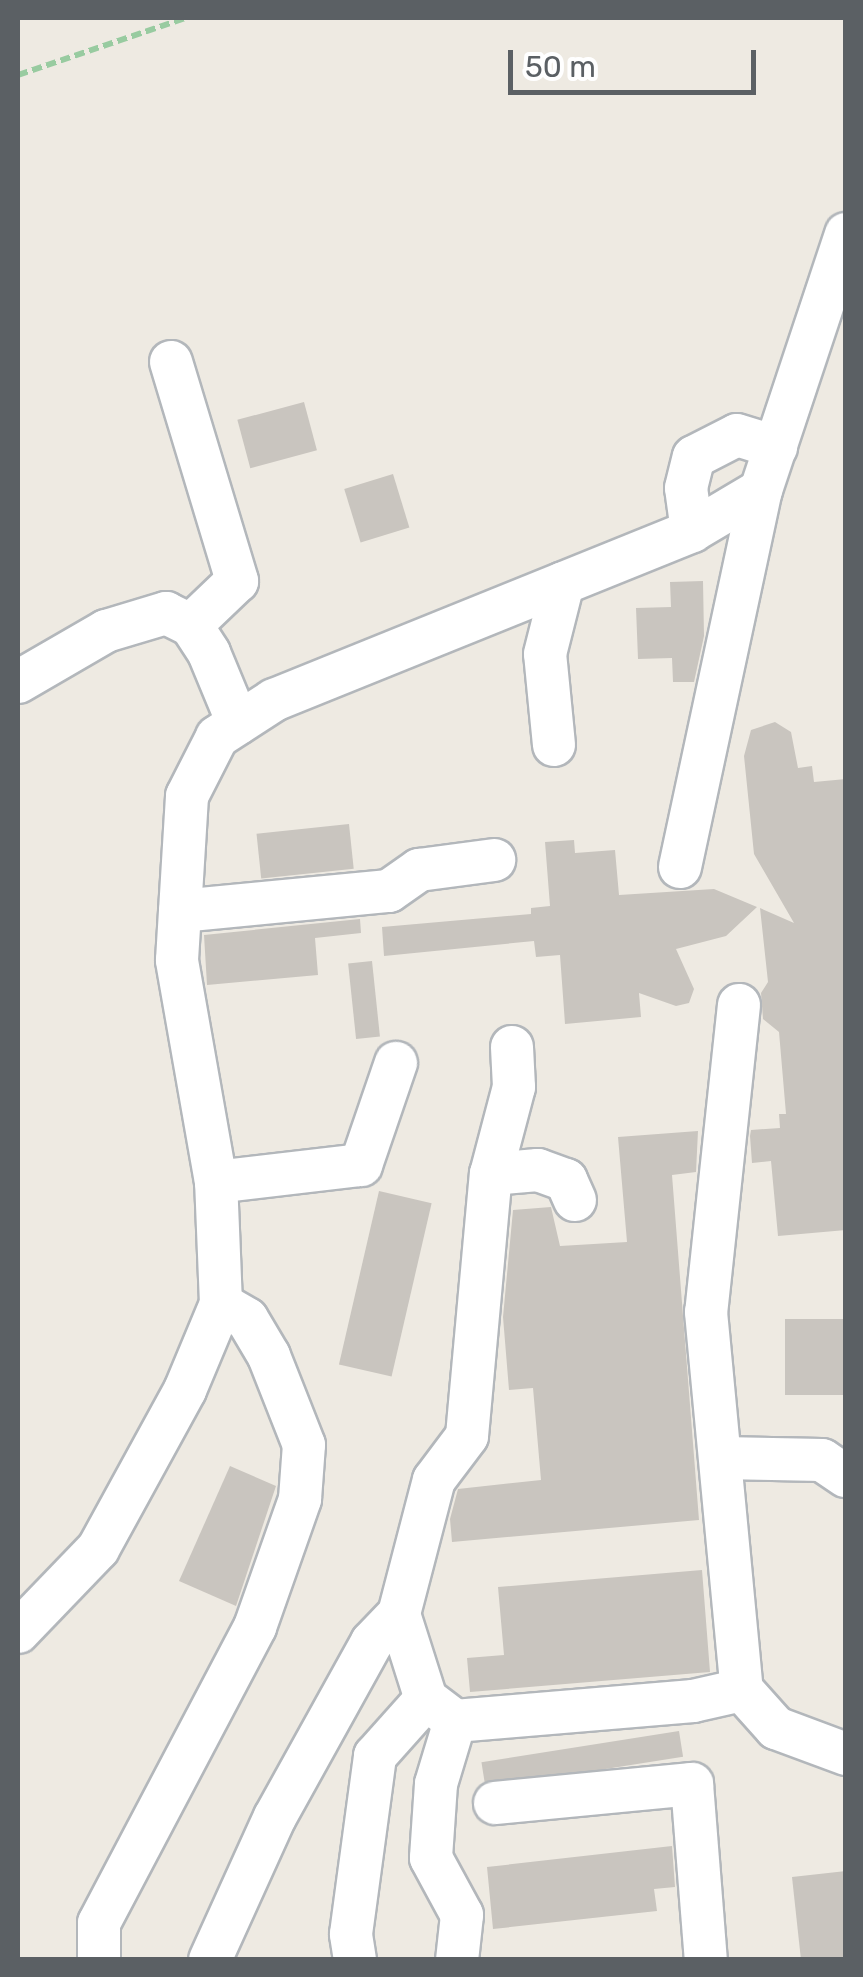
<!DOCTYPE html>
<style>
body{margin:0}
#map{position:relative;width:863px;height:1977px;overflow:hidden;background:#eeeae2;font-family:Rubik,sans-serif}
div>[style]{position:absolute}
.building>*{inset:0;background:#c9c5bf;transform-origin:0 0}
.path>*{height:6px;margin-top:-3px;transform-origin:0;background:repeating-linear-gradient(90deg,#98cba0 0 10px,transparent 0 15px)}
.roads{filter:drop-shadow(2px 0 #b3b7bb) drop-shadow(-2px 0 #b3b7bb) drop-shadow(0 2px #b3b7bb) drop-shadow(0 -2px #b3b7bb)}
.minor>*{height:42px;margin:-21px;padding:0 21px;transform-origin:21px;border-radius:21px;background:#fff}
span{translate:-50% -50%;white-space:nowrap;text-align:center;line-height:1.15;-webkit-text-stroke:9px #fff;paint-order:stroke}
.frame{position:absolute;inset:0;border:20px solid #5b6064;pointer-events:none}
.scale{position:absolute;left:508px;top:50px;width:248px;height:45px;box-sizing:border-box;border:5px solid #5b6064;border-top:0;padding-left:12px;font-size:30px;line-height:35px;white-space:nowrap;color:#5b6064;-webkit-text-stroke:8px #fff;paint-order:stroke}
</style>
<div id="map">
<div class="building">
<div style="left:304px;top:402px;width:50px;height:69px;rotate:75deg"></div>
<div style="left:393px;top:474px;width:56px;height:51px;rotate:73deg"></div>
<div style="clip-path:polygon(703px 581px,704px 636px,694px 682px,673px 682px,672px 658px,638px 659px,636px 608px,671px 607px,670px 582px)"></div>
<div style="clip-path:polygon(775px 722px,791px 732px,798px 768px,812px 766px,814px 782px,846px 779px,846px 1230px,778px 1236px,771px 1161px,752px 1163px,750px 1136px,751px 1130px,780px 1128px,779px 1114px,786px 1114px,779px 1032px,763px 1019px,761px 993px,768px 982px,760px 908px,794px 923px,754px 854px,744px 756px,751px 730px)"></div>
<div style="left:349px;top:824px;width:45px;height:93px;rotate:84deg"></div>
<div style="clip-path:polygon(574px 840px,575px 853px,615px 850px,619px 895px,714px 889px,757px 907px,726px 936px,676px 949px,694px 989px,689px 1003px,676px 1006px,639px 993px,641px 1017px,565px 1024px,560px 955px,536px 957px,534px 941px,384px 956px,382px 927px,531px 914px,531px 908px,550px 906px,545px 842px)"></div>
<div style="clip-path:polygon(360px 919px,361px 933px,315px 938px,318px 975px,207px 985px,204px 935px)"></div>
<div style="left:372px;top:961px;width:76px;height:24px;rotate:84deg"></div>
<div style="clip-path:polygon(698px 1131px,696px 1172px,672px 1175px,699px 1520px,452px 1542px,450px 1519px,458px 1489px,541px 1480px,533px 1388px,509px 1390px,503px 1317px,513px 1210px,551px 1207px,560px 1246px,627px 1242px,618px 1137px)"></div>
<div style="left:379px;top:1191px;width:54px;height:178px;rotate:13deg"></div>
<div style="left:846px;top:1319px;width:76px;height:61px;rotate:90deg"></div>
<div style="clip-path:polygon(230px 1466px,276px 1486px,236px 1606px,179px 1581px)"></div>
<div style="clip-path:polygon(702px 1570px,710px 1672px,470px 1692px,467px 1658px,504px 1655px,498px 1587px)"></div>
<div style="left:679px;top:1731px;width:26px;height:200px;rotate:81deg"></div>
<div style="clip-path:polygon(672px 1846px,675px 1887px,654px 1889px,657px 1911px,493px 1929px,487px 1867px)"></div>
<div style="clip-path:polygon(846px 1871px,846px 1960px,801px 1960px,792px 1877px)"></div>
</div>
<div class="path">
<div style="left:18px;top:75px;width:176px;rotate:-18.8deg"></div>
</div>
<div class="roads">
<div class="minor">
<div style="left:171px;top:362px;width:229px;rotate:73.2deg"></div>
<div style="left:237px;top:581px;width:64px;rotate:136.3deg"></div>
<div style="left:692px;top:531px;width:43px;rotate:-97.9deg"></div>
<div style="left:686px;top:488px;width:32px;rotate:-76deg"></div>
<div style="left:694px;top:457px;width:48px;rotate:-27.1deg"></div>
<div style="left:737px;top:435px;width:41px;rotate:17.1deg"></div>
<div style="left:18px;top:682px;width:102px;rotate:-30.1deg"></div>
<div style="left:106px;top:631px;width:63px;rotate:-16.7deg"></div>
<div style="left:166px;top:613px;width:28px;rotate:26deg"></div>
<div style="left:191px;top:625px;width:33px;rotate:57deg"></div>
<div style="left:209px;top:653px;width:76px;rotate:67.5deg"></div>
<div style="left:554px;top:745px;width:91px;rotate:-95.6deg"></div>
<div style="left:545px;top:654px;width:73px;rotate:-75.8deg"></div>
<div style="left:680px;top:867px;width:386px;rotate:-77.9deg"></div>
<div style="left:180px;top:911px;width:210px;rotate:-5.5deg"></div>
<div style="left:389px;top:891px;width:37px;rotate:-35deg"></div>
<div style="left:419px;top:870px;width:76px;rotate:-7.6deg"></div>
<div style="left:739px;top:1005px;width:309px;rotate:96.1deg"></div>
<div style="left:706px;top:1312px;width:380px;rotate:84.6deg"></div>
<div style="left:742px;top:1690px;width:51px;rotate:48.2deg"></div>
<div style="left:776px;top:1728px;width:75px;rotate:20.4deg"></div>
<div style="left:491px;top:1174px;width:47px;rotate:-4.9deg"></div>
<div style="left:538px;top:1170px;width:30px;rotate:20deg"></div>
<div style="left:566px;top:1180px;width:22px;rotate:66deg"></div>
<div style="left:216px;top:1182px;width:146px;rotate:-6.7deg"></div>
<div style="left:361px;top:1165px;width:108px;rotate:-71.1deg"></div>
<div style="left:722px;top:1458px;width:100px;rotate:1.1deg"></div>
<div style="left:822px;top:1460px;width:29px;rotate:34deg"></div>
<div style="left:399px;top:1614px;width:89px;rotate:72.4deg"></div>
<div style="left:18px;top:1632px;width:115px;rotate:-46.1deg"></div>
<div style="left:98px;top:1549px;width:181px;rotate:-61.3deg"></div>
<div style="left:185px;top:1390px;width:93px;rotate:-67.3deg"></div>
<div style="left:221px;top:1304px;width:122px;rotate:-92.3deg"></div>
<div style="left:216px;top:1182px;width:225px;rotate:-100deg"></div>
<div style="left:177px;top:960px;width:164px;rotate:-86.5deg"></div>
<div style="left:187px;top:796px;width:66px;rotate:-63deg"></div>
<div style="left:217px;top:737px;width:68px;rotate:-33deg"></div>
<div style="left:274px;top:700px;width:451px;rotate:-22deg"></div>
<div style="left:692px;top:531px;width:80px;rotate:-30.7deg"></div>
<div style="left:761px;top:490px;width:270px;rotate:-71.6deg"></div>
<div style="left:455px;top:1721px;width:66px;rotate:106.8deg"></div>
<div style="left:436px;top:1784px;width:74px;rotate:93.9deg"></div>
<div style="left:431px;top:1858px;width:65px;rotate:61.5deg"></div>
<div style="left:462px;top:1915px;width:45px;rotate:96.3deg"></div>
<div style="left:495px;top:1803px;width:198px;rotate:-5.5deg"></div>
<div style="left:692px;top:1784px;width:177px;rotate:85.5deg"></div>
<div style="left:99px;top:1960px;width:37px;rotate:-90deg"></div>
<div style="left:99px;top:1923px;width:335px;rotate:-62.2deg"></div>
<div style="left:255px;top:1627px;width:136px;rotate:-70.6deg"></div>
<div style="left:300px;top:1499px;width:54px;rotate:-85.8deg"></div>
<div style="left:304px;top:1445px;width:96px;rotate:-111.5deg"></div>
<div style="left:269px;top:1356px;width:43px;rotate:-120.7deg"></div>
<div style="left:247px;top:1319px;width:30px;rotate:-150deg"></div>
<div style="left:210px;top:1960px;width:157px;rotate:-65.6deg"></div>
<div style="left:275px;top:1817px;width:200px;rotate:-61deg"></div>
<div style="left:372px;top:1642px;width:39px;rotate:-46deg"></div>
<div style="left:399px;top:1614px;width:138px;rotate:-75.4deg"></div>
<div style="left:434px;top:1480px;width:55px;rotate:-53.1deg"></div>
<div style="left:467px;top:1436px;width:263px;rotate:-84.8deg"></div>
<div style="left:491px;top:1174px;width:90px;rotate:-75.2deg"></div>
<div style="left:514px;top:1087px;width:40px;rotate:-92.9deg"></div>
<div style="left:355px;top:1960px;width:26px;rotate:-99deg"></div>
<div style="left:351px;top:1934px;width:180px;rotate:-82.3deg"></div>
<div style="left:375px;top:1756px;width:76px;rotate:-48.2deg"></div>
<div style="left:426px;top:1699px;width:36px;rotate:37deg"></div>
<div style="left:455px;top:1721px;width:239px;rotate:-4.8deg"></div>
<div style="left:693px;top:1701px;width:50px;rotate:-12.7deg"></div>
</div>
</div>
<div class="frame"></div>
<div class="scale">50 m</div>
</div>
